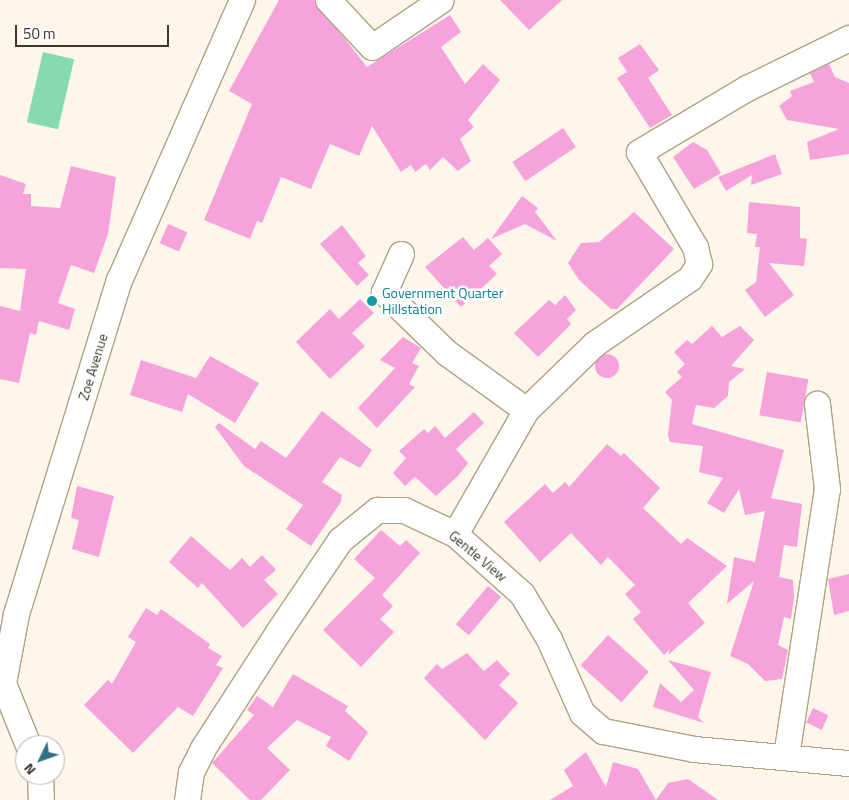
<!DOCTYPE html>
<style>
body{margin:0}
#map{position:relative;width:849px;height:800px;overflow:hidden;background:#fef6eb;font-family:"Titillium Web",sans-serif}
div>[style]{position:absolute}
.green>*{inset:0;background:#86dab0;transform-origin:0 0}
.building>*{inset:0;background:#f6a3dc;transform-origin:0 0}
.round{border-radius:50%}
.roads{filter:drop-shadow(1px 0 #b1a085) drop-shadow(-1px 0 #b1a085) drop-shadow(0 1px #b1a085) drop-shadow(0 -1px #b1a085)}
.minor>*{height:25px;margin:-12.5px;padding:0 12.5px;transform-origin:12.5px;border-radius:12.5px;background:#fff}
.dots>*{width:14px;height:14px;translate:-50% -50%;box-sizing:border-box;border:2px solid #fff;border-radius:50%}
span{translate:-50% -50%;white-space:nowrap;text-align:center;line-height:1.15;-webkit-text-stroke:5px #fff;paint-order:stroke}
.culture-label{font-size:14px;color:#0d838f}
.left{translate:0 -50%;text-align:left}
.street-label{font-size:14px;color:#3e362b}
.north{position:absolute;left:15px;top:735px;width:50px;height:50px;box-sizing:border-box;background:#fff;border:1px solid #b2afaa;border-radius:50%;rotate:228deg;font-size:14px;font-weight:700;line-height:20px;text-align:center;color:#3e362b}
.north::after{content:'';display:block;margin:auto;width:18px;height:22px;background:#2f7183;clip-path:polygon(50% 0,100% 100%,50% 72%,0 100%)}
.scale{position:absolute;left:15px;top:25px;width:154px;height:22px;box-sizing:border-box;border:2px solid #3e362b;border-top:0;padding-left:6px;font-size:15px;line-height:18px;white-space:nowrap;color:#3e362b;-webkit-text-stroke:4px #fff;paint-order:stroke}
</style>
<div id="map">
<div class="green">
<div style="left:43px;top:52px;width:32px;height:72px;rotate:13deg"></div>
</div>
<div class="building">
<div style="clip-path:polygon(279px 0,314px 0,367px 67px,450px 15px,461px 32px,441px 47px,465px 84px,483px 64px,500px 80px,468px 120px,474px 127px,460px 139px,471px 161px,458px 171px,443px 157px,430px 170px,426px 164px,415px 172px,411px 165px,401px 172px,372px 126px,359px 156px,330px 144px,311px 189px,281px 177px,262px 223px,257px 221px,250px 239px,204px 220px,252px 104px,229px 91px)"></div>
<div style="clip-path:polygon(500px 0,562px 0,529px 30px)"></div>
<div style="clip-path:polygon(640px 44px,659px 70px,648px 78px,672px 115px,650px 128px,617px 78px,627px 72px,618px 58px)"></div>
<div style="clip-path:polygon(829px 64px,835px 77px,849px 83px,849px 154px,810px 160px,807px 142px,839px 129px,787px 120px,779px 106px,792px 96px,790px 91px,814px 82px,810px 73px)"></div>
<div style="left:563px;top:128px;width:23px;height:61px;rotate:56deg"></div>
<div style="clip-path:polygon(693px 142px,707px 150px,721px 173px,694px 189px,673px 157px)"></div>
<div style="clip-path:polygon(775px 154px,782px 174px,751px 185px,752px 175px,726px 191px,718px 177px)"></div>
<div style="clip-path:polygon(71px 166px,116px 177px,108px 234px,94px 273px,71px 265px,58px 303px,75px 309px,69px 330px,39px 321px,36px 335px,30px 333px,19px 383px,0 379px,0 306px,20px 311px,26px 269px,0 268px,0 175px,26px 184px,23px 194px,31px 194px,31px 206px,60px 208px)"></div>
<div style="clip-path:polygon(522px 196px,538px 208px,535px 212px,557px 241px,525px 224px,491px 239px)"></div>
<div style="clip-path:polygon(749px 202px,800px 207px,800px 238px,807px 239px,804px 266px,769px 263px,794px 295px,765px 317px,745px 290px,756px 282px,760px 247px,755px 247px,757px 234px,747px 233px)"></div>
<div style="clip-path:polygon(634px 212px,674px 249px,617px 309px,611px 309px,579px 280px,568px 263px,581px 243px,599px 242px)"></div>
<div style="left:168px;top:224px;width:21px;height:21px;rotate:23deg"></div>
<div style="clip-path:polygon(342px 225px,366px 256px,358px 263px,369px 275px,357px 286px,320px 244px)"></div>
<div style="clip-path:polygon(463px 237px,474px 250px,488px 238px,502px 254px,489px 266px,497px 274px,461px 307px,425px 267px)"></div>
<div style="clip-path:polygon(565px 295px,576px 310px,567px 319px,571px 324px,538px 357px,514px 333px,549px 300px,555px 305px)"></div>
<div style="clip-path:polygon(360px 299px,374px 313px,352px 333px,365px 346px,330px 379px,296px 342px,330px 309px,339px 319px)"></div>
<div style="clip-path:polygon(712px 326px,722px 337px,740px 326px,754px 340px,731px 366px,745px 369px,729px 382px,728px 396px,714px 408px,696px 405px,692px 424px,784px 450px,771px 498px,802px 504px,797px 547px,784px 545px,779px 577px,793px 580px,794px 597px,791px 619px,784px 617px,778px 645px,788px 650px,782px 679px,765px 681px,748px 664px,730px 656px,754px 581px,727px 604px,734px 557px,755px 562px,765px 511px,745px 515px,739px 489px,724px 513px,707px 503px,723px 478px,699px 472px,703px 446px,670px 442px,668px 435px,672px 400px,665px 392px,682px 377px,677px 372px,685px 364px,674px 352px,687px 340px,692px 344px)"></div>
<div style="clip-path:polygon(403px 337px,421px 348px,412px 363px,419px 366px,409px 384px,415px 387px,377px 428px,358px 408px,395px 368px,380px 360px)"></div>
<div class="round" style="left:595px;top:354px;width:24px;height:24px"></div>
<div style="clip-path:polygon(210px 356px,259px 383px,235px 423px,188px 394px,182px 412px,130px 395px,141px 360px,196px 378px)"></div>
<div style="left:767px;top:372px;width:42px;height:44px;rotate:10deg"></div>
<div style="clip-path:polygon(322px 411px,372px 450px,360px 468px,340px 457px,322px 482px,342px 495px,341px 502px,311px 546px,286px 529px,303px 505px,244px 466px,215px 427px,219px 423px,255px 449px,261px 441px,286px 458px)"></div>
<div style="clip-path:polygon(474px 412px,484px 423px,456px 449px,468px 463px,458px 476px,436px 496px,415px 477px,405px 486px,393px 473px,406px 458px,399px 451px,424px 429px,428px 433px,435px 426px,445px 438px)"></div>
<div style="clip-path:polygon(607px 444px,621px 456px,624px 453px,660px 488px,643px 508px,681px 544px,687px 538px,727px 566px,688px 603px,705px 623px,668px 655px,670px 649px,664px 655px,633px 619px,641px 612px,625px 594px,635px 585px,608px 557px,601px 565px,571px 533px,540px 562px,504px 522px,545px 484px,553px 493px,565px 482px,569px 487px)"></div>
<div style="clip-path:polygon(77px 486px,114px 496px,99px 557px,72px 549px,79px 520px,71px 518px)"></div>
<div style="clip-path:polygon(381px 530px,400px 546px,406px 540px,420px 553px,382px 595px,393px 606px,380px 619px,394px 632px,361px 667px,323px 630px,375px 578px,354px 559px)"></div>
<div style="clip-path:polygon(191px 536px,230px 570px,242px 558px,250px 567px,262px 555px,276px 570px,264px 580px,278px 594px,243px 628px,202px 583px,198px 588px,169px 562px)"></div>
<div style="clip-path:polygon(849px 574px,849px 611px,834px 615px,828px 579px)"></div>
<div style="left:488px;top:586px;width:17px;height:50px;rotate:40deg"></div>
<div style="clip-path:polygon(146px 608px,157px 615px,161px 609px,210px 644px,208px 648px,222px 656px,216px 665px,223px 668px,193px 716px,178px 707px,133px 753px,84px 705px,108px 680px,112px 684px,136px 642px,128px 637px)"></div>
<div style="left:608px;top:635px;width:55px;height:41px;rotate:42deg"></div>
<div style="clip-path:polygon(467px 653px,484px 671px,497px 660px,510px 674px,499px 685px,518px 703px,485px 740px,424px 678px,437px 664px,442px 669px)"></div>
<div style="clip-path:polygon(668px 660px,711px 672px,698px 717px,704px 723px,653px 707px,660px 683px,681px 702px,694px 690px)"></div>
<div style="clip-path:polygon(293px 674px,348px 706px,345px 711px,368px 732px,349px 761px,326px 746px,331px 737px,297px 720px,267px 748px,290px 770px,261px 800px,250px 800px,212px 763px,254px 715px,247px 710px,257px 696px,273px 707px)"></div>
<div style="left:813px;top:708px;width:17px;height:16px;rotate:25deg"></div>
<div style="clip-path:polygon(586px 752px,606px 787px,613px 762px,638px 769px,656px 800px,550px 800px,573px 786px,564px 770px)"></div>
<div style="clip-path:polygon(688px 779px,718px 800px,656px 800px,668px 783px)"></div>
</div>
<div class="roads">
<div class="minor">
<div style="left:328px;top:0;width:64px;rotate:46.9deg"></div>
<div style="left:372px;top:47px;width:83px;rotate:-34.3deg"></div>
<div style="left:401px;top:254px;width:42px;rotate:114.1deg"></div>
<div style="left:384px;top:292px;width:88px;rotate:44.1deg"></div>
<div style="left:447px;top:353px;width:97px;rotate:35.8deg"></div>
<div style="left:455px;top:534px;width:143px;rotate:-60.2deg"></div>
<div style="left:526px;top:410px;width:95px;rotate:-44.1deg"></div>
<div style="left:594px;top:344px;width:116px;rotate:-34.5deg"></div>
<div style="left:690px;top:278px;width:17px;rotate:-57deg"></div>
<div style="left:699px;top:264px;width:17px;rotate:-103deg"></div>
<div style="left:695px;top:247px;width:110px;rotate:-120.5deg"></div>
<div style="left:639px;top:152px;width:126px;rotate:-30.7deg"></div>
<div style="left:747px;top:88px;width:114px;rotate:-26.1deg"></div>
<div style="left:28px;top:745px;width:67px;rotate:-112deg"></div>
<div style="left:3px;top:683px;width:70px;rotate:-79.3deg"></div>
<div style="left:16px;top:614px;width:350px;rotate:-72.9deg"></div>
<div style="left:119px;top:280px;width:306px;rotate:-66.3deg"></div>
<div style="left:786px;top:756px;width:270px;rotate:-81.3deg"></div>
<div style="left:827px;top:489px;width:86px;rotate:-96.7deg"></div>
<div style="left:40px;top:775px;width:25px;rotate:88deg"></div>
<div style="left:187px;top:800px;width:28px;rotate:-82deg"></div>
<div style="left:191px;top:772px;width:27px;rotate:-63deg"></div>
<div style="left:203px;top:748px;width:142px;rotate:-57.1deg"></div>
<div style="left:280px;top:629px;width:107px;rotate:-56deg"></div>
<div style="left:340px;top:540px;width:48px;rotate:-39deg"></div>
<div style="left:377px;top:510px;width:27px"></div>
<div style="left:404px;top:510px;width:56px;rotate:25.2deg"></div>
<div style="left:455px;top:534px;width:90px;rotate:41.8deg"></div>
<div style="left:522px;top:594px;width:52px;rotate:59deg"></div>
<div style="left:549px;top:639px;width:81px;rotate:66deg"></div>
<div style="left:582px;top:713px;width:28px;rotate:41deg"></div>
<div style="left:603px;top:731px;width:93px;rotate:11.2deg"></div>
<div style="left:694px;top:749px;width:156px;rotate:5.2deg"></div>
</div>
</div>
<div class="dots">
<div style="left:372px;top:301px;background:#0f9aa8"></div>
</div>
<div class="culture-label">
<span class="left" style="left:382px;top:301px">Government Quarter<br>Hillstation</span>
</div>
<div class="street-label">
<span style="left:93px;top:367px;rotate:-73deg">Zoe Avenue</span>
<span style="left:478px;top:556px;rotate:40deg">Gentle View</span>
</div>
<div class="north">N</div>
<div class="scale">50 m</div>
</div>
